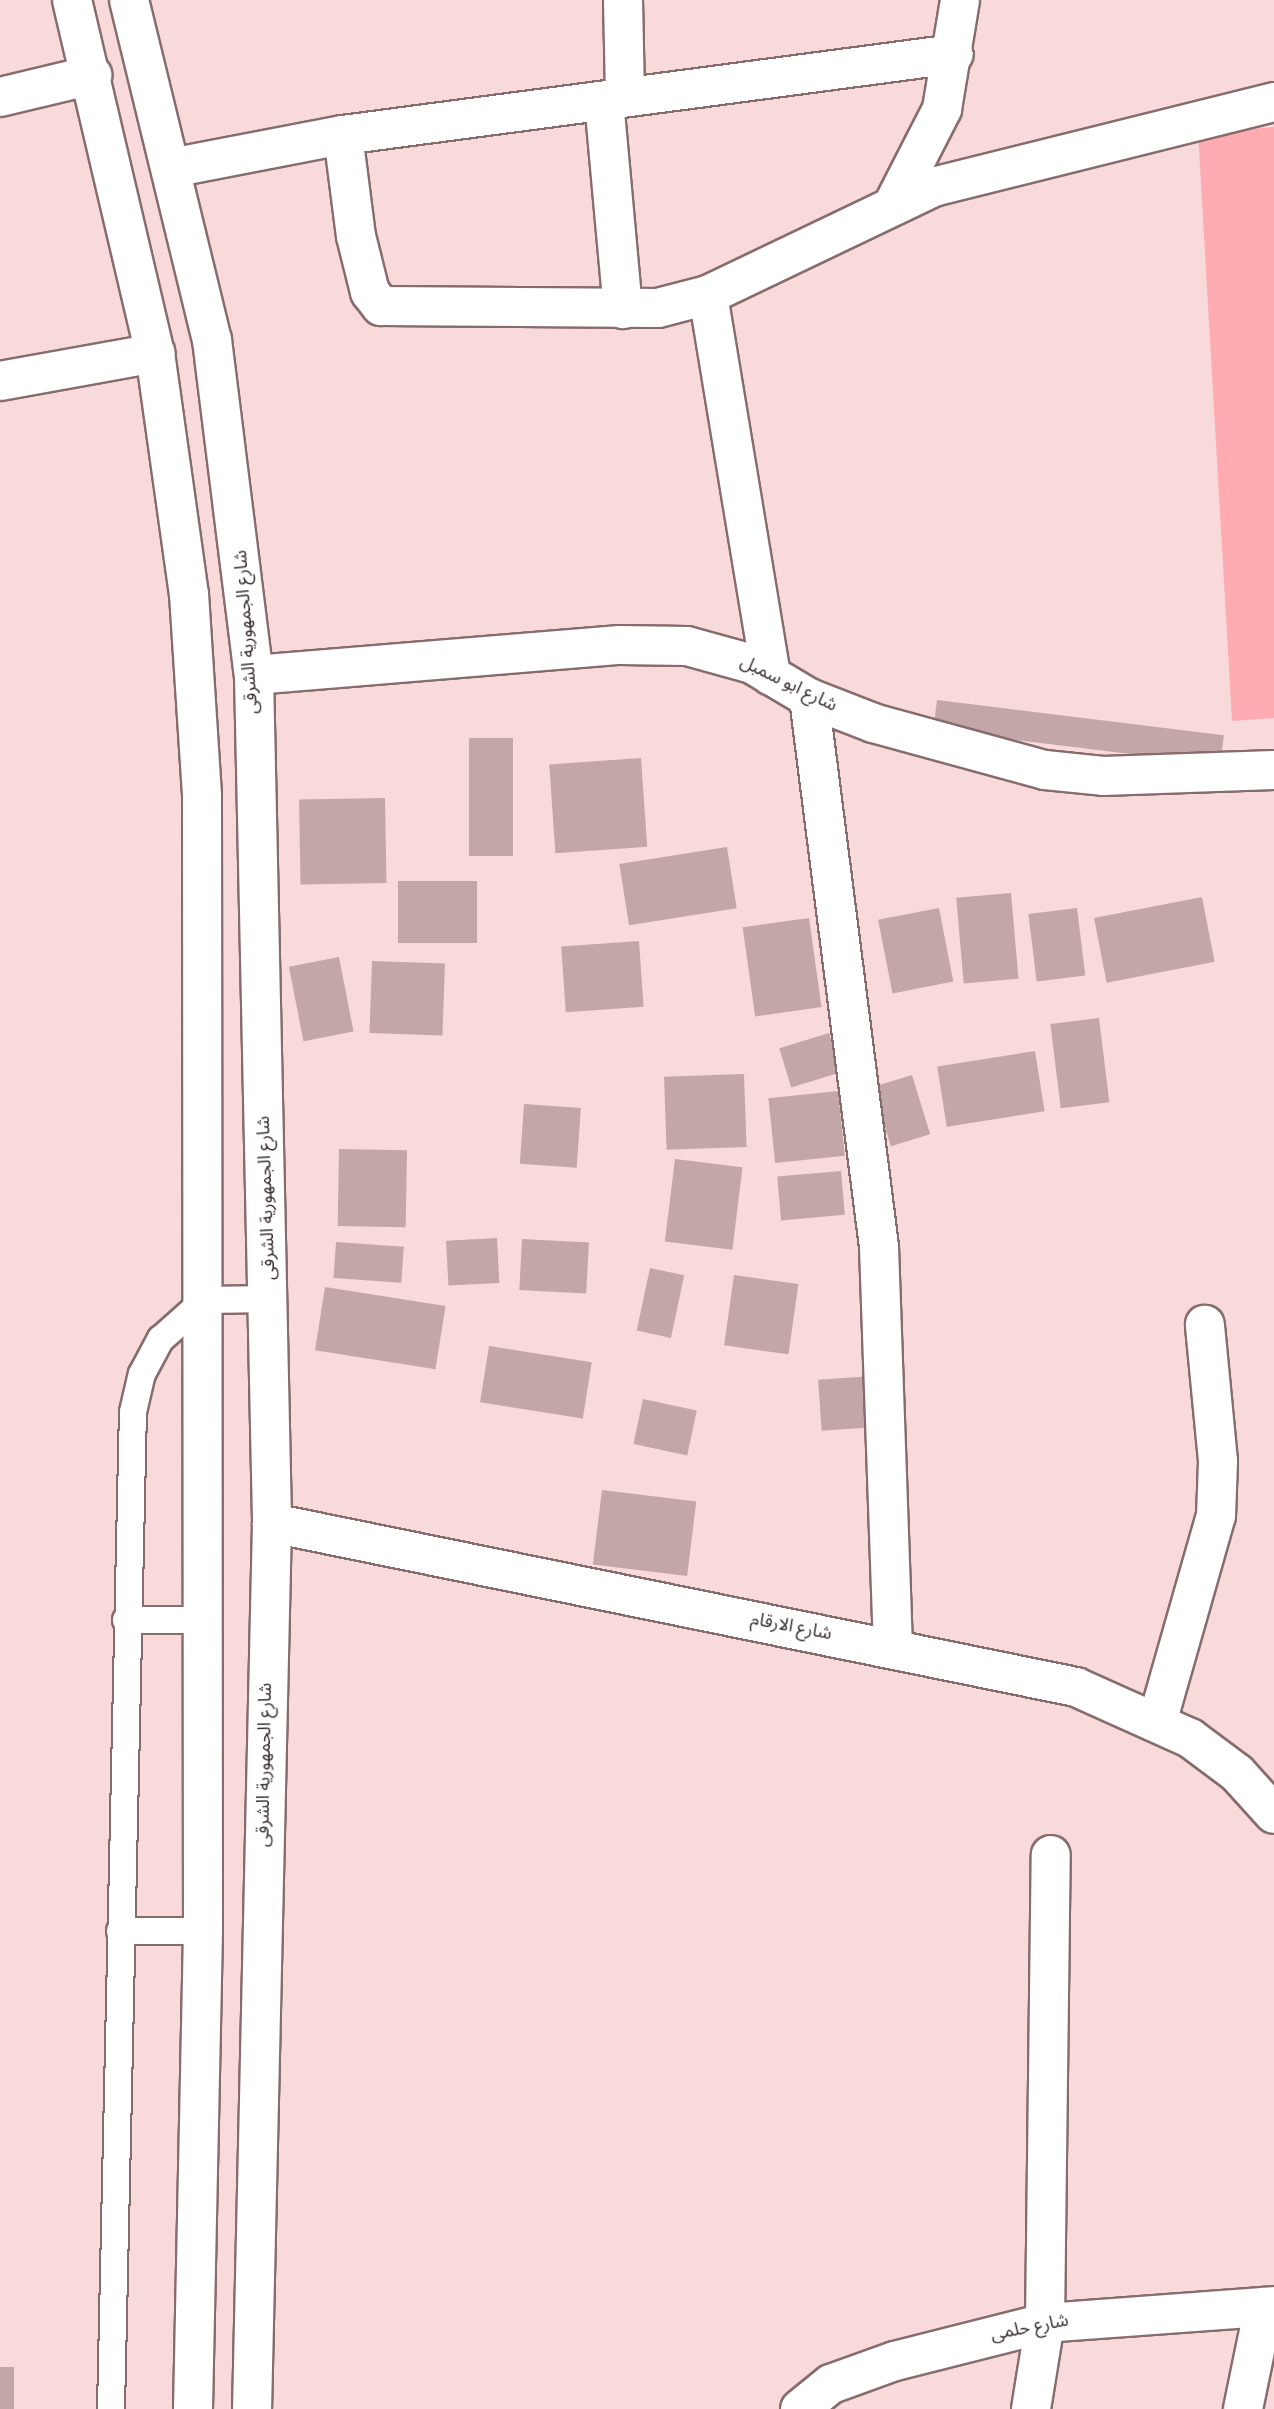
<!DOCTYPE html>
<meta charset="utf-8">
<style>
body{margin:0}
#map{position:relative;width:1274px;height:2409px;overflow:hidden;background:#f9dadb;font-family:Overpass,"Noto Sans Arabic",sans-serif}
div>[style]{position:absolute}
.green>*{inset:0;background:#feacb1}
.building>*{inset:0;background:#c3a6a7;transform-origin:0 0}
.roads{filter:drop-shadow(2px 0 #876c6d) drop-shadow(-2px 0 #876c6d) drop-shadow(0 2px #876c6d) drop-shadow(0 -2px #876c6d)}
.service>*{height:26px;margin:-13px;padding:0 13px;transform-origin:13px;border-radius:13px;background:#fff}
.minor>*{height:38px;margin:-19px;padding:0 19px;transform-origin:19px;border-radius:19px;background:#fff}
.primary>*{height:38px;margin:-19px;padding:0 19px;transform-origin:19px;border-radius:19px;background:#fff}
span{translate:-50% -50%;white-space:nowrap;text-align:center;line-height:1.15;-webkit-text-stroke:5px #fff;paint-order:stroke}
.street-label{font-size:18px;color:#382c2d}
</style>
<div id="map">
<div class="green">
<div style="clip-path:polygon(1274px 127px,1274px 718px,1232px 721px,1198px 132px)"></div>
</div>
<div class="building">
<div style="left:937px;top:700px;width:289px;height:30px;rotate:7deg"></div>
<div style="left:469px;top:738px;width:44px;height:118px"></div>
<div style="left:641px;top:758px;width:89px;height:92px;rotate:86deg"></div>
<div style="left:385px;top:798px;width:85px;height:86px;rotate:89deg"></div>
<div style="left:727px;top:847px;width:62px;height:109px;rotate:81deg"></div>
<div style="left:477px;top:881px;width:62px;height:79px;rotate:90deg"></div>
<div style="left:1011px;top:893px;width:86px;height:55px;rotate:85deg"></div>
<div style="left:1202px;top:897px;width:66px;height:110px;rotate:79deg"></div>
<div style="left:939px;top:908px;width:75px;height:62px;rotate:79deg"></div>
<div style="left:1077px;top:908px;width:68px;height:49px;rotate:83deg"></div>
<div style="left:809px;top:918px;width:90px;height:67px;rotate:82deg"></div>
<div style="left:639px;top:941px;width:66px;height:78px;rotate:86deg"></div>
<div style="left:339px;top:957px;width:76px;height:51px;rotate:79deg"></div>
<div style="left:372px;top:961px;width:73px;height:72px;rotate:2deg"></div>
<div style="left:1099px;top:1018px;width:85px;height:49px;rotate:83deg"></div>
<div style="left:829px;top:1033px;width:41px;height:52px;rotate:73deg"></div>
<div style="left:1035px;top:1051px;width:61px;height:99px;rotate:81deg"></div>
<div style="left:744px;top:1074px;width:73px;height:80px;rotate:88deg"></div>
<div style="left:912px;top:1075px;width:62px;height:41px;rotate:73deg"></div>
<div style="left:838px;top:1091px;width:65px;height:70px;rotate:84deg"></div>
<div style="left:524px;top:1104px;width:57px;height:60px;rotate:4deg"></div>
<div style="left:339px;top:1149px;width:68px;height:77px;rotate:1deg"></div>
<div style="left:675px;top:1159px;width:68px;height:83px;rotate:7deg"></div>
<div style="left:841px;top:1171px;width:44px;height:64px;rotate:85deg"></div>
<div style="left:497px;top:1238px;width:45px;height:51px;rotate:87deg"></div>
<div style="left:522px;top:1239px;width:67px;height:51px;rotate:3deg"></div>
<div style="left:336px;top:1242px;width:68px;height:36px;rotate:4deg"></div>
<div style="left:650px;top:1268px;width:35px;height:64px;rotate:12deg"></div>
<div style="left:734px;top:1275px;width:65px;height:71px;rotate:8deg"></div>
<div style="left:325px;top:1287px;width:122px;height:64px;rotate:9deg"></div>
<div style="left:489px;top:1346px;width:104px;height:57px;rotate:9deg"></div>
<div style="left:873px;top:1376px;width:51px;height:55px;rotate:86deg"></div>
<div style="left:643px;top:1399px;width:55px;height:46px;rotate:12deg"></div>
<div style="left:602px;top:1490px;width:95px;height:75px;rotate:7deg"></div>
<div style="left:0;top:2367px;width:14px;height:42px"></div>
</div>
<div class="roads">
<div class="service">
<div style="left:126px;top:1620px;width:78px"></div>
<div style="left:120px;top:1931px;width:83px"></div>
<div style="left:111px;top:2409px;width:997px;rotate:-88.74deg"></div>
<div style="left:133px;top:1412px;width:39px;rotate:-77deg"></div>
<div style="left:142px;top:1374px;width:40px;rotate:-62deg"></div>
<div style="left:161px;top:1339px;width:59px;rotate:-41.6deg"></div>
<div style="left:205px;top:1300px;width:66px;rotate:-0.9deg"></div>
</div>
<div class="minor">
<div style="left:623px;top:0;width:97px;rotate:88.8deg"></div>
<div style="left:0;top:97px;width:95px;rotate:-13.4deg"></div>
<div style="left:604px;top:101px;width:209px;rotate:84.8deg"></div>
<div style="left:343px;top:135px;width:616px;rotate:-7.55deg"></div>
<div style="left:171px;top:168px;width:175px;rotate:-10.9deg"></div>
<div style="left:343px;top:135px;width:102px;rotate:82.7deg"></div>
<div style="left:356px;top:236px;width:58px;rotate:76deg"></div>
<div style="left:370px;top:292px;width:18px;rotate:52deg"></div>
<div style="left:381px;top:306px;width:277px;rotate:0.4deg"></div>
<div style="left:658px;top:308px;width:52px;rotate:-14.6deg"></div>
<div style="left:708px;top:295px;width:250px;rotate:-25.6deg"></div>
<div style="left:933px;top:187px;width:351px;rotate:-14deg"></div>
<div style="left:894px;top:203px;width:106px;rotate:-62.9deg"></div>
<div style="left:942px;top:109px;width:110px;rotate:-80.6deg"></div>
<div style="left:708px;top:295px;width:386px;rotate:80.6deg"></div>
<div style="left:0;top:381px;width:158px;rotate:-10.2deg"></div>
<div style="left:254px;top:675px;width:367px;rotate:-4.7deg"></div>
<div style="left:620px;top:645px;width:67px;rotate:0.9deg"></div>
<div style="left:687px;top:646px;width:67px;rotate:15.5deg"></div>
<div style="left:752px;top:664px;width:66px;rotate:30.8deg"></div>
<div style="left:809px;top:698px;width:69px;rotate:21.3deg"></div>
<div style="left:873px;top:723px;width:178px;rotate:15.3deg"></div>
<div style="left:1045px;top:770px;width:58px;rotate:5.9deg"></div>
<div style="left:1103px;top:776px;width:171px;rotate:-2deg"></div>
<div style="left:809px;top:698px;width:553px;rotate:82.73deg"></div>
<div style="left:879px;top:1247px;width:402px;rotate:88deg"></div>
<div style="left:272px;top:1523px;width:821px;rotate:11.53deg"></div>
<div style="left:1076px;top:1687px;width:125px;rotate:24.1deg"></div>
<div style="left:1190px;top:1738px;width:59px;rotate:36.7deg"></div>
<div style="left:1237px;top:1773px;width:55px;rotate:47.9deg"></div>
<div style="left:1158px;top:1719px;width:211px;rotate:-74.1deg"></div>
<div style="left:1216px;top:1516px;width:55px;rotate:-87.9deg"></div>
<div style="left:1218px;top:1461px;width:137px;rotate:-95.5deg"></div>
<div style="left:800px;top:2409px;width:40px;rotate:-39deg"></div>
<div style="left:831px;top:2384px;width:68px;rotate:-19.8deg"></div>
<div style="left:895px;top:2361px;width:155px;rotate:-14.2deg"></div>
<div style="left:1045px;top:2323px;width:230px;rotate:-4.2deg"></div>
<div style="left:1031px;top:2409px;width:87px;rotate:-80.8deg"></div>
<div style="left:1045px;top:2323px;width:468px;rotate:-89.3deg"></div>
<div style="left:1243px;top:2409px;width:104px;rotate:-78.4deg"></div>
</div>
<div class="primary">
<div style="left:72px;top:0;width:363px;rotate:76.8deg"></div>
<div style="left:155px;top:353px;width:243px;rotate:82deg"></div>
<div style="left:189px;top:594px;width:203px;rotate:86.3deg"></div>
<div style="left:202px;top:797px;width:1134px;rotate:89.95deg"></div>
<div style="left:203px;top:1931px;width:478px;rotate:91.2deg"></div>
<div style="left:129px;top:0;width:350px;rotate:76.3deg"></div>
<div style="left:212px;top:340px;width:338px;rotate:82.9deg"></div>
<div style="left:254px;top:675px;width:848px;rotate:88.78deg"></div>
<div style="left:272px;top:1523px;width:886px;rotate:91.29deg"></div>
</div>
</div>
<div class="street-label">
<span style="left:248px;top:632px;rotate:-94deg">شارع الجمهورية الشرقى</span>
<span style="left:788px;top:685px;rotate:26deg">شارع ابو سمبل</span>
<span style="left:268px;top:1198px;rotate:-92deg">شارع الجمهورية الشرقى</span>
<span style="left:791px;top:1628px;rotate:11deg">شارع الارقام</span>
<span style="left:266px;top:1765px;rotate:-89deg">شارع الجمهورية الشرقى</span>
<span style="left:1030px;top:2329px;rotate:-11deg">شارع حلمى</span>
</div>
</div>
